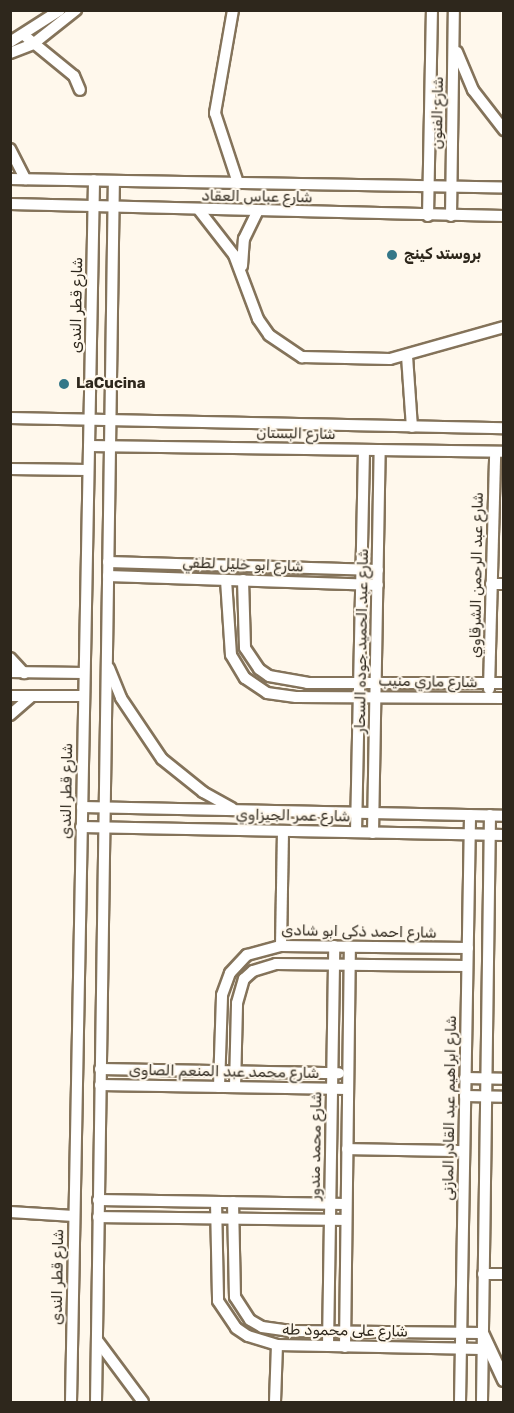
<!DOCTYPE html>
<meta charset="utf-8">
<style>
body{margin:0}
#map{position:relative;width:514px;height:1413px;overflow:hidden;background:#fff8ec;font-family:Rubik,Vazirmatn,sans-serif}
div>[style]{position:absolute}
.roads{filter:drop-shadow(2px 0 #84735a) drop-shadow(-2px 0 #84735a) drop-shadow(0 2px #84735a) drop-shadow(0 -2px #84735a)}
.minor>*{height:10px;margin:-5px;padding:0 5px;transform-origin:5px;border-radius:5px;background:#fff}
.tertiary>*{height:12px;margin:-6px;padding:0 6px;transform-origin:6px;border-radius:6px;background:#fff}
.dots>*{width:16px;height:16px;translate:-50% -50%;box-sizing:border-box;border:3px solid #fff8ec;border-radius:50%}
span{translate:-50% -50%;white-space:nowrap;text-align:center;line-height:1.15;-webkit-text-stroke:4.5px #fff8ec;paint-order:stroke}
.street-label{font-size:15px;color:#2e271c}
.poi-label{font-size:15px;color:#2e271c;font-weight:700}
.left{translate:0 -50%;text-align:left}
.frame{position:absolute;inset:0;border:12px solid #2e271c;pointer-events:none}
</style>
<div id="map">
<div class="roads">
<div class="minor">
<div style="left:233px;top:10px;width:105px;rotate:99.9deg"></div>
<div style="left:215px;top:113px;width:74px;rotate:71.8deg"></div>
<div style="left:25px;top:36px;width:63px;rotate:39.2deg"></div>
<div style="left:74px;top:76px;width:15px;rotate:67deg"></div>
<div style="left:10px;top:42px;width:59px;rotate:-32.6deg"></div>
<div style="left:457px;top:52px;width:41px;rotate:67.2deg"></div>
<div style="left:473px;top:90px;width:51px;rotate:52.2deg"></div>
<div style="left:10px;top:53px;width:25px;rotate:-21deg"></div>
<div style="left:33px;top:44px;width:55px;rotate:-38.3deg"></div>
<div style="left:10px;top:149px;width:34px;rotate:63deg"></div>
<div style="left:10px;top:179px;width:494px;rotate:1deg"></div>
<div style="left:10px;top:204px;width:494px;rotate:1.4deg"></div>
<div style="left:199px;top:210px;width:57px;rotate:52.1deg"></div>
<div style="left:234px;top:255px;width:68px;rotate:69.4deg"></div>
<div style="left:258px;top:319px;width:19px;rotate:55deg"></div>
<div style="left:269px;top:335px;width:40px;rotate:34deg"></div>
<div style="left:302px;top:357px;width:88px;rotate:1.3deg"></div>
<div style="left:390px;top:359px;width:118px;rotate:-15.7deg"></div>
<div style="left:428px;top:216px;width:206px;rotate:-88.9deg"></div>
<div style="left:451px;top:216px;width:206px;rotate:-89.2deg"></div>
<div style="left:242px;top:266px;width:27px;rotate:-86deg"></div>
<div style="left:244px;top:239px;width:30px;rotate:-64deg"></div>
<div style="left:407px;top:356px;width:71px;rotate:86deg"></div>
<div style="left:10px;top:418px;width:494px;rotate:1.2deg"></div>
<div style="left:89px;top:446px;width:415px;rotate:0.8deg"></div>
<div style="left:10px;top:469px;width:78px;rotate:0.7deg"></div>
<div style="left:108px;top:562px;width:270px;rotate:1.7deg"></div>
<div style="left:108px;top:576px;width:270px;rotate:1.9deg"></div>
<div style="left:226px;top:580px;width:75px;rotate:86.2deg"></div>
<div style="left:231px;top:655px;width:27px;rotate:59deg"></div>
<div style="left:245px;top:678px;width:27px;rotate:34deg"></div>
<div style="left:267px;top:693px;width:29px;rotate:8deg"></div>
<div style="left:296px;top:697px;width:208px;rotate:0.3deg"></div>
<div style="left:243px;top:580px;width:68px;rotate:88.3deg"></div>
<div style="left:245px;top:648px;width:25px;rotate:56deg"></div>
<div style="left:259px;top:669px;width:12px;rotate:35deg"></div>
<div style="left:269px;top:676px;width:39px;rotate:10deg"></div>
<div style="left:307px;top:683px;width:197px"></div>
<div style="left:491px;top:584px;width:13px"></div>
<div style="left:10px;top:658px;width:21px;rotate:47deg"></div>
<div style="left:109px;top:668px;width:32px;rotate:68deg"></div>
<div style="left:121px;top:698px;width:73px;rotate:56.1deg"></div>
<div style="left:162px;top:759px;width:53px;rotate:38.8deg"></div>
<div style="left:203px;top:792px;width:33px;rotate:29deg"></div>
<div style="left:10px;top:672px;width:74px;rotate:0.8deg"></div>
<div style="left:489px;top:689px;width:237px;rotate:-88.5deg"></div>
<div style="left:10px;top:696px;width:74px"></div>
<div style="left:10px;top:715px;width:29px;rotate:-41deg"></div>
<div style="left:82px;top:807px;width:422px;rotate:1.2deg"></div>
<div style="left:81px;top:827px;width:423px;rotate:1.1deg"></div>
<div style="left:356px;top:832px;width:382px;rotate:-88.8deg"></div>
<div style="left:373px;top:833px;width:383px;rotate:-89deg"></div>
<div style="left:281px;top:946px;width:115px;rotate:-89deg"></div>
<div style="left:100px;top:1069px;width:239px;rotate:1deg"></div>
<div style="left:465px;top:1078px;width:39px;rotate:1deg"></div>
<div style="left:100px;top:1085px;width:248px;rotate:0.9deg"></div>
<div style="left:219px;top:1087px;width:92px;rotate:-88.1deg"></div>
<div style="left:222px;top:995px;width:23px;rotate:-70deg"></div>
<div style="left:230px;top:973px;width:25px;rotate:-47deg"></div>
<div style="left:247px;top:955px;width:35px;rotate:-15deg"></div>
<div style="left:281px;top:946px;width:187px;rotate:0.6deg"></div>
<div style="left:235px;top:1087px;width:84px;rotate:-88.6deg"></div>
<div style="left:237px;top:1003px;width:25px;rotate:-74deg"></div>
<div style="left:244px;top:979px;width:12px;rotate:-42deg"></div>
<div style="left:253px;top:971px;width:24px;rotate:-17deg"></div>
<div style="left:276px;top:964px;width:191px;rotate:0.6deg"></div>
<div style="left:465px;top:1096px;width:39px;rotate:1deg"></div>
<div style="left:347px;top:1149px;width:117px;rotate:1deg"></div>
<div style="left:98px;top:1200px;width:248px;rotate:0.9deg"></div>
<div style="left:216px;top:1202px;width:99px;rotate:88.8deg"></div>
<div style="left:218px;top:1301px;width:32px;rotate:56deg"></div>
<div style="left:236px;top:1328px;width:14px;rotate:34deg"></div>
<div style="left:248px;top:1336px;width:30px;rotate:17deg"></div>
<div style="left:277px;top:1345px;width:205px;rotate:1.1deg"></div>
<div style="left:233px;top:1202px;width:95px;rotate:88.8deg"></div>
<div style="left:235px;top:1297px;width:27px;rotate:57deg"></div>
<div style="left:250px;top:1320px;width:14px;rotate:30deg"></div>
<div style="left:262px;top:1327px;width:27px;rotate:8deg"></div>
<div style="left:289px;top:1331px;width:193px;rotate:0.6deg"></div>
<div style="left:10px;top:1212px;width:64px;rotate:3.6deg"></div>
<div style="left:98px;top:1217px;width:248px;rotate:0.7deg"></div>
<div style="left:483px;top:1274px;width:21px"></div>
<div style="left:97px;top:1340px;width:77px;rotate:53.4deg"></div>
<div style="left:328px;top:1346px;width:400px;rotate:-89.1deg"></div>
<div style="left:345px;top:1347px;width:400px;rotate:-89.3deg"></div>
<div style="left:71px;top:1402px;width:1222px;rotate:-88.92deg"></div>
<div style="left:96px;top:1402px;width:1221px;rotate:-89.16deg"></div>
<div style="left:275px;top:1402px;width:57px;rotate:-88deg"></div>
<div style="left:460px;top:1402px;width:587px;rotate:-89.02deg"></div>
<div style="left:482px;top:1402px;width:587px;rotate:-89.22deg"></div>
</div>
<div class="tertiary">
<div style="left:482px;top:1333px;width:52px;rotate:64.9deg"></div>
</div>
</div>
<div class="dots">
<div style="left:392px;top:255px;background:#347788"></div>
<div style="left:64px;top:384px;background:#347788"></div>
</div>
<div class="street-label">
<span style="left:438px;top:113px;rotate:-89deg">شارع الفنون</span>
<span style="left:257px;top:197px;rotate:1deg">شارع عباس العقاد</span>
<span style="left:77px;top:305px;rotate:-89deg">شارع قطر الندى</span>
<span style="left:296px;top:434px;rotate:1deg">شارع البستان</span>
<span style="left:243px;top:565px;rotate:2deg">شارع ابو خليل لطفي</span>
<span style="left:477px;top:575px;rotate:-89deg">شارع عبد الرحمن الشرقاوي</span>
<span style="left:362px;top:641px;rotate:-89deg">شارع عبد الحميد جوده السحار</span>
<span style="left:428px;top:682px;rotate:1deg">شارع ماري منيب</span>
<span style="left:67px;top:791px;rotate:-89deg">شارع قطر الندى</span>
<span style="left:293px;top:816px;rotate:1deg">شارع عمر الجيزاوي</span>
<span style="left:359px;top:932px;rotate:1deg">شارع احمد ذكى ابو شادى</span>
<span style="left:224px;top:1072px;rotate:1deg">شارع محمد عبد المنعم الصاوى</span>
<span style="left:450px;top:1108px;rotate:-89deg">شارع ابراهيم عبد القادر المازنى</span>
<span style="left:316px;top:1146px;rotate:-89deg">شارع محمد مندور</span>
<span style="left:58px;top:1277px;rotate:-89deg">شارع قطر الندى</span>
<span style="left:345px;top:1331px;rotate:1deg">شارع على محمود طه</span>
</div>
<div class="poi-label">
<span class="left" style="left:404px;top:255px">بروستد كينج</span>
<span class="left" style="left:76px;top:384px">LaCucina</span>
</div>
<div class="frame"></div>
</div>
